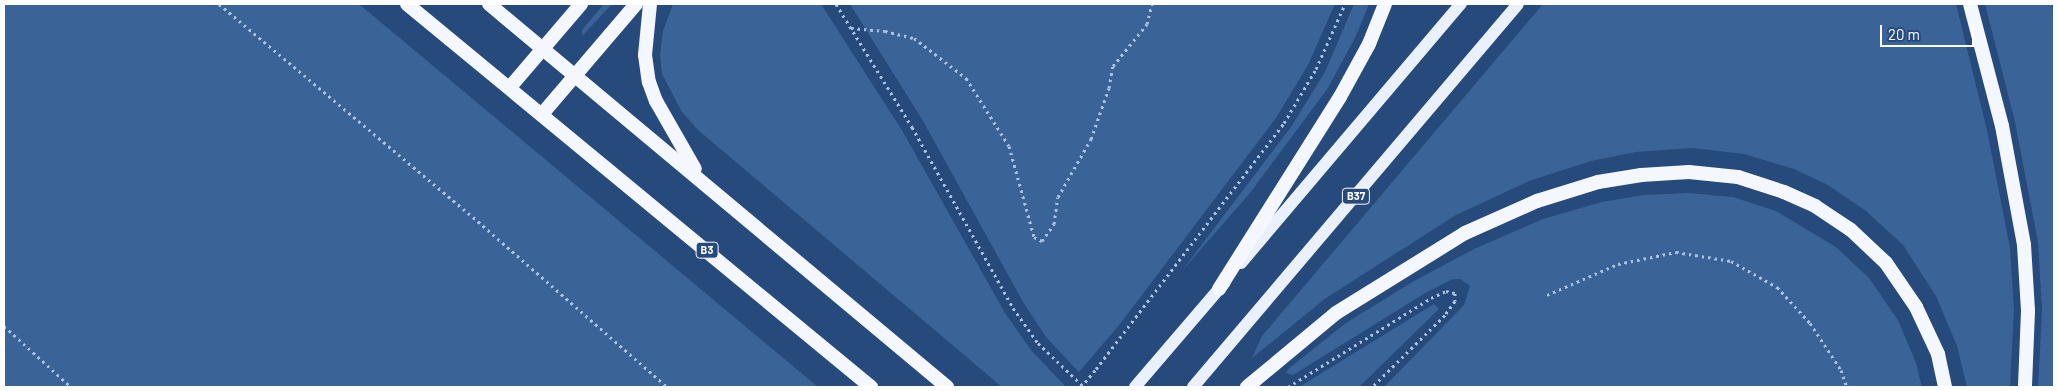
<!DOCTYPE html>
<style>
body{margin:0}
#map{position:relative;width:2058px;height:391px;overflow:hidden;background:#264a7b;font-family:Barlow,sans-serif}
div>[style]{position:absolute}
.green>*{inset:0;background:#3a6398}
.path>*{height:3px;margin-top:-1.5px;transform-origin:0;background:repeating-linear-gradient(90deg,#aac3e4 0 2.5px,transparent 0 6.5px)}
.primary>*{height:12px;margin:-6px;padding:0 6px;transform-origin:6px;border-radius:6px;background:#eaf1fc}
.trunk>*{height:14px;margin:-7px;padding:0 7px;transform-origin:7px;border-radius:7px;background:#f4f8fe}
.path-bridge>*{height:3px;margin-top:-1.5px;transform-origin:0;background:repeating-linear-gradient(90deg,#aac3e4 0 2.5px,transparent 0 6.5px)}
span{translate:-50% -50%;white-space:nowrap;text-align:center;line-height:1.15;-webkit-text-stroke:4px #264a7b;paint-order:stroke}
.shield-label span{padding:1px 4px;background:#264a7b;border:1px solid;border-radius:4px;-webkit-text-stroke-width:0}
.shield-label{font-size:11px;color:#fff;font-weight:700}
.frame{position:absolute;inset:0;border:5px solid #fff;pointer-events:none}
.scale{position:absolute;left:1880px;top:25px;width:94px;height:22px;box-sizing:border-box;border:2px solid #fff;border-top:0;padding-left:6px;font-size:15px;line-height:18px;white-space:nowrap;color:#fff;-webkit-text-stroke:4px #264a7b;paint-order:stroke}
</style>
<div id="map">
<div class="green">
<div style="clip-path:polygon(4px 4px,359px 4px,818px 387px,4px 387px)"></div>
<div style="clip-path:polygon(604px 4px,612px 4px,582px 36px,582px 30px)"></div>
<div style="clip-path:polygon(673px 4px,821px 4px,903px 132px,1005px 313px,1031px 350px,1066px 387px,1002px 387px,698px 130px,682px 112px,662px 74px,660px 55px,663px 31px)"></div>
<div style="clip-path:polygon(850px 4px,1335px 4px,1308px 65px,1276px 118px,1120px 324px,1079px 372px,1046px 337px,1023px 302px,923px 121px)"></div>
<div style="clip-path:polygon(1354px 4px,1369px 4px,1356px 36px,1328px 88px,1250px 193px,1181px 272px,1291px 127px,1325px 72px)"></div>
<div style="clip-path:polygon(1543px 4px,1956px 4px,1987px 130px,2010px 248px,2014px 310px,2010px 387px,1967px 387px,1957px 346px,1936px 296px,1903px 245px,1866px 211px,1828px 185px,1794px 169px,1744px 154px,1692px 148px,1636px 152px,1591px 161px,1529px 181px,1456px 215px,1326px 298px,1252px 358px,1262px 336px)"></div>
<div style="clip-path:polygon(1985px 4px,2052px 4px,2054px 16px,2054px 387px,2038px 387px,2042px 310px,2038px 242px,2015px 122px)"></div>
<div style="clip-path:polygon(1688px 193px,1733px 197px,1776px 211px,1836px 247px,1869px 278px,1898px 320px,1916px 363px,1922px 387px,1384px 387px,1464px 305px,1470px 286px,1460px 279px,1453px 279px,1427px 292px,1293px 375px,1286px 373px,1288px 369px,1346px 323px,1414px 281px,1474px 249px,1543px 219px,1602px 202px,1643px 195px)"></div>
<div style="clip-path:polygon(1434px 304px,1439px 309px,1359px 387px,1299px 387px)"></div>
</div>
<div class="path">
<div style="left:219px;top:4px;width:331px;rotate:40deg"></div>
<div style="left:473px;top:217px;width:258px;rotate:41.2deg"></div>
<div style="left:836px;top:4px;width:145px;rotate:58.3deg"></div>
<div style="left:912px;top:127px;width:207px;rotate:60.8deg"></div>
<div style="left:1013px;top:308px;width:43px;rotate:54.5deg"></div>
<div style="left:1038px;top:343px;width:64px;rotate:43.7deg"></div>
<div style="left:851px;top:28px;width:34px;rotate:5deg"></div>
<div style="left:885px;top:31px;width:30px;rotate:14deg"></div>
<div style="left:914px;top:38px;width:66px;rotate:37.6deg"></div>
<div style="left:966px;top:78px;width:80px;rotate:57.7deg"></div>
<div style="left:1009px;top:146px;width:94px;rotate:74.6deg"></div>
<div style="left:1034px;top:237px;width:9px;rotate:27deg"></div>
<div style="left:1042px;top:241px;width:21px;rotate:-55deg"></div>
<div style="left:1054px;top:224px;width:27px;rotate:-82deg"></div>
<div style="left:1058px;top:197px;width:67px;rotate:-60.4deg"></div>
<div style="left:1091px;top:139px;width:54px;rotate:-70.6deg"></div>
<div style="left:1109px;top:88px;width:22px;rotate:-80deg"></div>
<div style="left:1113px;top:66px;width:54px;rotate:-51deg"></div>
<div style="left:1147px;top:24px;width:21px;rotate:-76deg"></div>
<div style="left:1547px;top:295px;width:77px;rotate:-23.6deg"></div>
<div style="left:1618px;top:264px;width:59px;rotate:-11.7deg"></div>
<div style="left:1676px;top:252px;width:56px;rotate:9.3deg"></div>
<div style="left:1731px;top:261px;width:53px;rotate:29.5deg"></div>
<div style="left:1777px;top:287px;width:49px;rotate:47.5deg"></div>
<div style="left:1810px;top:323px;width:56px;rotate:56.6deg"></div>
<div style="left:1841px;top:370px;width:18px;rotate:71deg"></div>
<div style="left:4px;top:326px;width:91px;rotate:42.3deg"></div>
<div style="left:1096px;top:369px;width:310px;rotate:-52.6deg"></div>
<div style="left:1284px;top:123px;width:63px;rotate:-59.3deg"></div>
<div style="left:1316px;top:69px;width:71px;rotate:-66deg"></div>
<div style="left:1288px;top:387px;width:168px;rotate:-31.9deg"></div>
<div style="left:1431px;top:298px;width:17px;rotate:-25deg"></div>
<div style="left:1446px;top:291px;width:9px;rotate:13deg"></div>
<div style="left:1455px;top:293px;width:8px;rotate:90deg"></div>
<div style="left:1455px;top:301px;width:17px;rotate:126deg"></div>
<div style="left:1445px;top:315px;width:103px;rotate:135.4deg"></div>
</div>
<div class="primary">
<div style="left:1241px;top:263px;width:340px;rotate:-49.7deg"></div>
<div style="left:1135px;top:387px;width:138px;rotate:-49.4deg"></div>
<div style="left:1193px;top:387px;width:502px;rotate:-49.68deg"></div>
</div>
<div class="trunk">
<div style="left:407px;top:4px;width:602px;rotate:39.54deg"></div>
<div style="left:489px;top:4px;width:597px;rotate:39.9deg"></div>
<div style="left:650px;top:4px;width:51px;rotate:95.6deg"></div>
<div style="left:645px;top:55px;width:27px;rotate:82deg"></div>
<div style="left:649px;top:82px;width:20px;rotate:70deg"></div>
<div style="left:656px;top:101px;width:78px;rotate:60.2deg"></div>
<div style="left:1970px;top:4px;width:126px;rotate:75.3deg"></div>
<div style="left:2002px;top:126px;width:121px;rotate:79.5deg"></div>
<div style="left:2024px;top:245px;width:66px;rotate:86.5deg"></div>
<div style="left:2028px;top:311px;width:76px;rotate:92.3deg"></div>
<div style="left:511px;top:86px;width:108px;rotate:-49.5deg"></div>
<div style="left:543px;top:113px;width:143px;rotate:-49.5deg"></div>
<div style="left:1219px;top:289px;width:227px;rotate:-57.8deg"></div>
<div style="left:1340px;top:97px;width:60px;rotate:-61.3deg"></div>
<div style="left:1369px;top:44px;width:43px;rotate:-68.2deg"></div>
<div style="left:1247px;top:387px;width:116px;rotate:-39.7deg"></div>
<div style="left:1336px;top:313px;width:152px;rotate:-31.8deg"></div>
<div style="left:1465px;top:233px;width:79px;rotate:-24deg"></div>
<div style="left:1537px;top:201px;width:64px;rotate:-17.3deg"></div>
<div style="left:1598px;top:182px;width:44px;rotate:-9.2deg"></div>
<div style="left:1641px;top:175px;width:48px;rotate:-3.6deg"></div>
<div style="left:1689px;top:172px;width:49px;rotate:5.8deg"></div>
<div style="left:1738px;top:177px;width:48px;rotate:18.1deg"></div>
<div style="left:1784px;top:192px;width:34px;rotate:24deg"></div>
<div style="left:1815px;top:206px;width:43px;rotate:33.7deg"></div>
<div style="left:1851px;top:230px;width:48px;rotate:43.3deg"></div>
<div style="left:1886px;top:263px;width:53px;rotate:55.7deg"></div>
<div style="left:1916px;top:307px;width:52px;rotate:64.9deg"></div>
<div style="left:1938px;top:354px;width:34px;rotate:78deg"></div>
</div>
<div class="path-bridge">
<div style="left:1081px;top:387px;width:23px;rotate:-50deg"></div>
</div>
<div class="shield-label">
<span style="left:1356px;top:196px">B37</span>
<span style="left:707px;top:250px">B3</span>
</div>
<div class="frame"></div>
<div class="scale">20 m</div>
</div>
